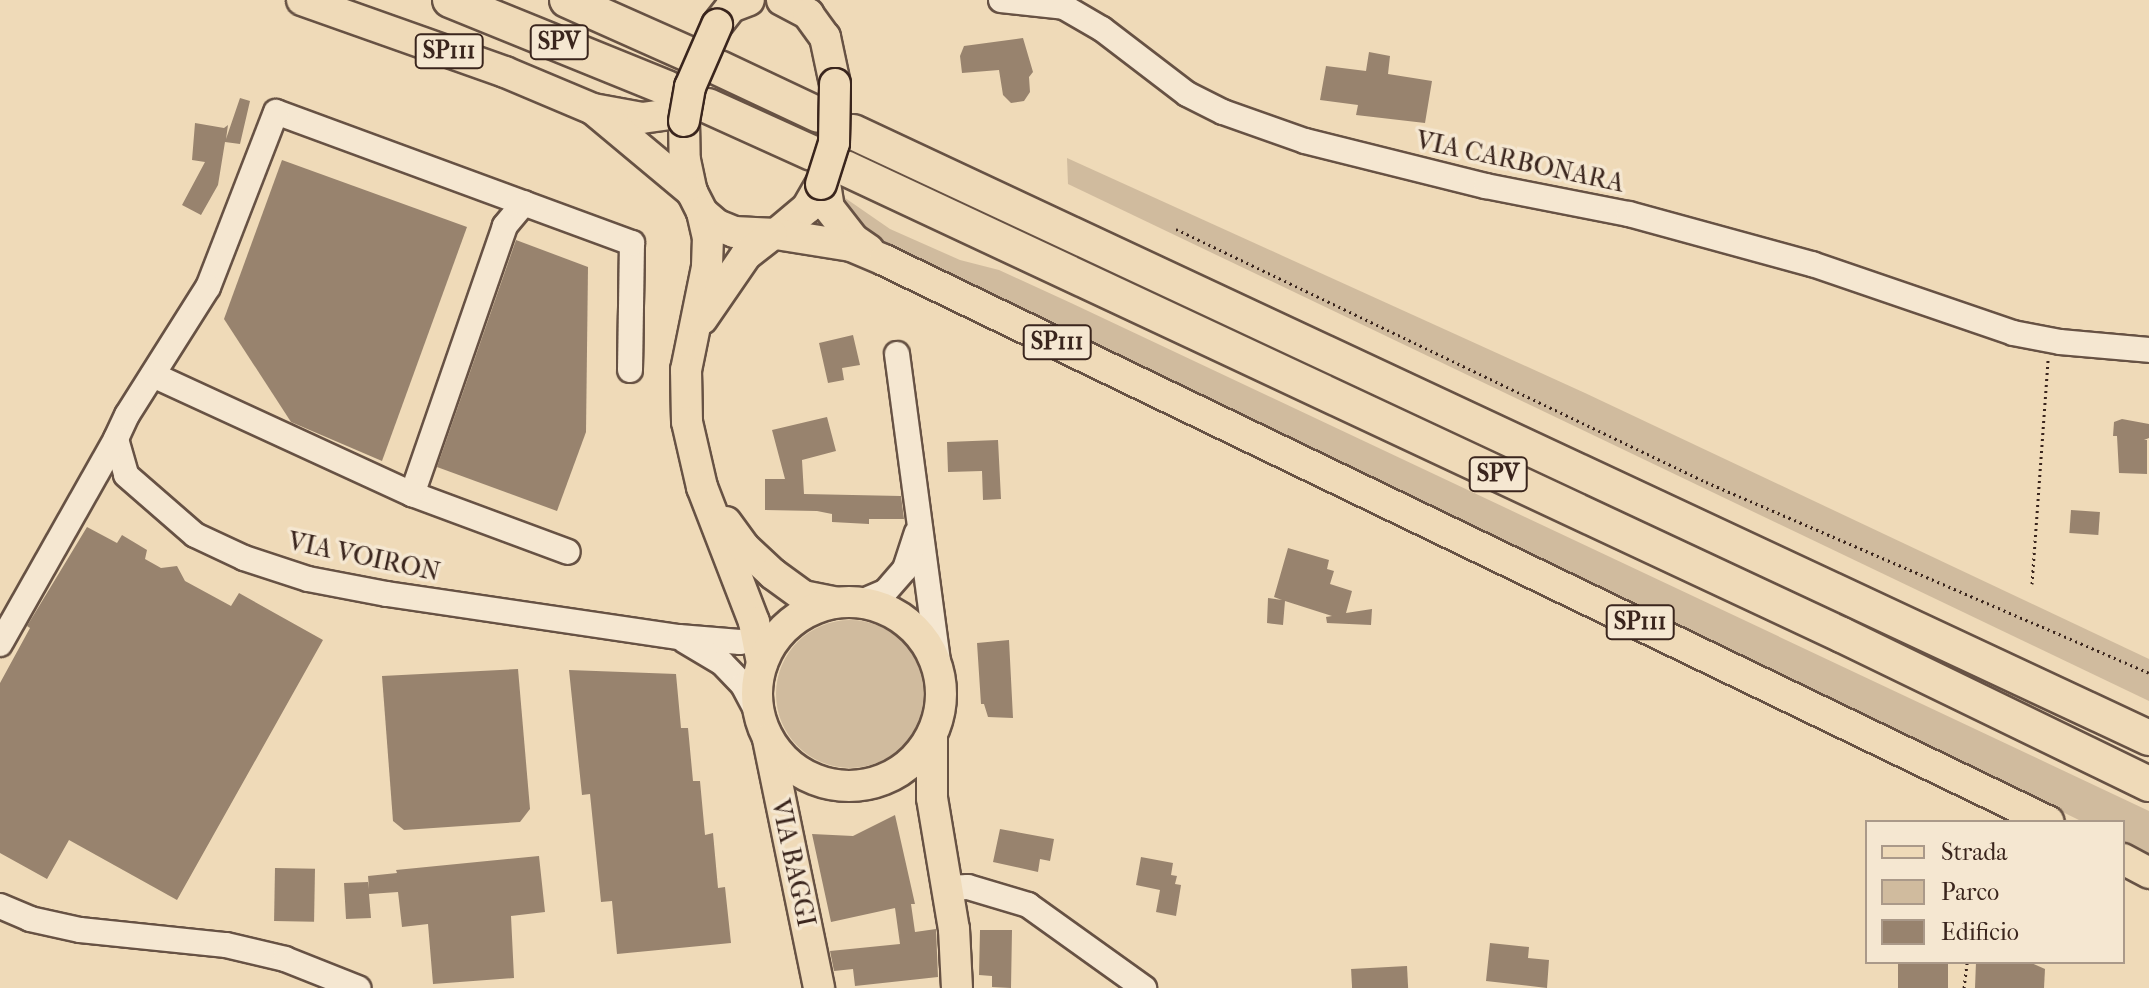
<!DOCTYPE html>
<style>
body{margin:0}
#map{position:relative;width:2149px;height:988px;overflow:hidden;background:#efdab8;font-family:"IM FELL French Canon",serif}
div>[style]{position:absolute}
.green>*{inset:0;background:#d0bb9e}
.round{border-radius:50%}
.building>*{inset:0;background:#98836e;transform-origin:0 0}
.path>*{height:3px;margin-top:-1.5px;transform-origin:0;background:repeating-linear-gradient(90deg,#3a251d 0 2px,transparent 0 6px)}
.roads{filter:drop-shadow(2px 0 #675244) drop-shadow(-2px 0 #675244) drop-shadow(0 2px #675244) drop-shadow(0 -2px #675244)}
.minor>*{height:24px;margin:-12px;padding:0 12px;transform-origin:12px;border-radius:12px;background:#f5e7d1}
.major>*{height:30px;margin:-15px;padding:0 15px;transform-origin:15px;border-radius:15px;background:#efdab8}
.major>.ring{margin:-15px;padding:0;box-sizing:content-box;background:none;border:30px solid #efdab8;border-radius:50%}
.highway>*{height:34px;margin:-17px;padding:0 17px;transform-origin:17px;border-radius:17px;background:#efdab8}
.bridges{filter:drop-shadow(2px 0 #3a251d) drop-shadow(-2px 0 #3a251d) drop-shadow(0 2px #3a251d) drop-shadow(0 -2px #3a251d)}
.major-bridge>*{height:30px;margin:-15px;padding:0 15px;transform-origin:15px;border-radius:15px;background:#efdab8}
span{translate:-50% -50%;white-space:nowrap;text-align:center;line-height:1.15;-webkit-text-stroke:7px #f5e7d1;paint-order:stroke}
.shield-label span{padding:2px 6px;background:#f5e7d1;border:2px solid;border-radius:6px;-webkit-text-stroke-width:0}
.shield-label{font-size:24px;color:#3a251d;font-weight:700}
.street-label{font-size:26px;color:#3a251d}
.legend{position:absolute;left:1865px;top:820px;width:260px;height:144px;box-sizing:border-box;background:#f5e7d1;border:2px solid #aa9989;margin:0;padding:10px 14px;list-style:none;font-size:24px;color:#3a251d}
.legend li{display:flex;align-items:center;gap:16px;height:40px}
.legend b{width:40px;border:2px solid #aa9989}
</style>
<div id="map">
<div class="green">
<div style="clip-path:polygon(1067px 158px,1585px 393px,2149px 659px,2149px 701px,1068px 184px)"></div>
<div style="clip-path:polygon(835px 191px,890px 229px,960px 260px,999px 270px,1071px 303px,2149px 811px,2149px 854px,2123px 841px,2123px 822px,2083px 822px,1639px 605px,886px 247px,841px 211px)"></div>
<div class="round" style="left:776px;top:620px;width:148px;height:148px"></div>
</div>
<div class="building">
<div style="clip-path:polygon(1023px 38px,1033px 72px,1029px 77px,1030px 92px,1024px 101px,1011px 103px,1003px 95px,999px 70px,962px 73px,960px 56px,964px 46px)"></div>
<div style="clip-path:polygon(1369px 52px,1390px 56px,1388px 74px,1432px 81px,1425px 123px,1356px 115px,1358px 105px,1320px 100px,1326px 66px,1366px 71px)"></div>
<div style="clip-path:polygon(240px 98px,250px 101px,240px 144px,225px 142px,218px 185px,201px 215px,182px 205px,205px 162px,192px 160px,195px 123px,224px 128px,228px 125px,226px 139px)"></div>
<div style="clip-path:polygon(282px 160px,467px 227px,382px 461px,291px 422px,224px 319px)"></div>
<div style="clip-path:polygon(516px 240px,588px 267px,586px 432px,557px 511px,437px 467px)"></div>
<div style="clip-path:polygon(853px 335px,860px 365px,842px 368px,844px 380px,828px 383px,819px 343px)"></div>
<div style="clip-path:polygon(827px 417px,836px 451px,802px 460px,804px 494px,901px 496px,904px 519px,869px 519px,869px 524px,832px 522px,832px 514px,817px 511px,765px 510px,765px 479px,785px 479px,772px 430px)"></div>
<div style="clip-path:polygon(2122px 419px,2149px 424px,2149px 438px,2144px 440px,2147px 440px,2147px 474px,2119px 473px,2117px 436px,2113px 436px,2114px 422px)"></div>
<div style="clip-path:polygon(998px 440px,1001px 499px,983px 500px,982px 471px,948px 472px,947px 442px)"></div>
<div style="left:2071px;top:510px;width:29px;height:23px;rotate:4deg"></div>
<div style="clip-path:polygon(87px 527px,117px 543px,122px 535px,147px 550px,145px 559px,161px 568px,177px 566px,185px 581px,231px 606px,239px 593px,323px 640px,177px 900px,69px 840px,47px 879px,0 853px,0 683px,30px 628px,27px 626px)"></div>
<div style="clip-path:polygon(1288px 548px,1329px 560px,1327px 569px,1334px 571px,1330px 584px,1352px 591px,1346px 613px,1372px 609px,1371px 625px,1327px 623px,1326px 617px,1332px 616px,1285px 601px,1283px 625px,1267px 623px,1268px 598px,1282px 600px,1274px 597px)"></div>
<div style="clip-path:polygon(1009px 640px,1013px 718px,988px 717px,984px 704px,981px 704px,977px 643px)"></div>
<div style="clip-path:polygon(518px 669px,530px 809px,520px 822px,404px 830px,393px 821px,382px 676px)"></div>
<div style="clip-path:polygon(569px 670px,676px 674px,681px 728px,688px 728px,693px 781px,700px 781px,705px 835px,713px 833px,718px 888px,725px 887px,731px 943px,617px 954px,612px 901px,601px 902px,590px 794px,582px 795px)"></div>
<div style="clip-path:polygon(895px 815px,915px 904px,911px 904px,915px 932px,936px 929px,938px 977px,855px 986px,853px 969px,834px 971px,830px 951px,900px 944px,895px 908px,831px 922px,812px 834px,853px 836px)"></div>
<div style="clip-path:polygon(1000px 829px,1054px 839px,1050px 861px,1040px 859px,1038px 872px,993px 862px)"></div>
<div style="clip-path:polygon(539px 856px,545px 912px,511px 916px,514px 978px,433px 984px,428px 924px,402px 927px,398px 892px,369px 894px,371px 918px,346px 919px,344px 883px,368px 882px,369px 889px,368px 876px,397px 873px,396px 870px)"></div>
<div style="clip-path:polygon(1141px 857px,1173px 863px,1171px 875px,1177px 876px,1175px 884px,1181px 885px,1176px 916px,1156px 912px,1160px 890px,1136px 885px)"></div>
<div style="left:275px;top:868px;width:40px;height:53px;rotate:1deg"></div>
<div style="clip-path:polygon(980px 930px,1012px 930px,1011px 988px,992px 987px,992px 976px,979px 975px)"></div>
<div style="clip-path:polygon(1490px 943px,1529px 947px,1528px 958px,1549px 960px,1547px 988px,1486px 981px)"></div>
<div style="left:1898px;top:962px;width:50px;height:26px"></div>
<div style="clip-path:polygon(1976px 962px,2029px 962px,2045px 969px,2044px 988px,1975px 988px)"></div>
<div style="left:1407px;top:966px;width:22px;height:56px;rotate:87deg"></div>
</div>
<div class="path">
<div style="left:1176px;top:229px;width:587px;rotate:25.52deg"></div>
<div style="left:1706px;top:482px;width:482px;rotate:23.3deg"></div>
<div style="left:2032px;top:584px;width:225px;rotate:-85.9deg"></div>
<div style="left:1964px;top:988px;width:26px;rotate:-83deg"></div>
</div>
<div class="roads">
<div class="minor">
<div style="left:1001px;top:0;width:63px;rotate:6.3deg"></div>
<div style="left:1064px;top:7px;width:44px;rotate:30.1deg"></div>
<div style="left:1102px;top:29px;width:107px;rotate:37.4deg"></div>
<div style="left:1187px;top:94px;width:40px;rotate:26.6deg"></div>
<div style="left:1223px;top:112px;width:87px;rotate:19.5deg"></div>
<div style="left:1305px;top:141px;width:187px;rotate:14deg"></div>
<div style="left:1486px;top:186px;width:146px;rotate:11.1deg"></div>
<div style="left:1629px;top:214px;width:190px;rotate:15.3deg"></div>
<div style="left:1812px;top:264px;width:213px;rotate:18.9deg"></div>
<div style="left:2013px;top:333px;width:48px;rotate:10.8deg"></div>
<div style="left:2060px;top:342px;width:89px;rotate:5.1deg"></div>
<div style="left:524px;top:203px;width:30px;rotate:130deg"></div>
<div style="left:505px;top:226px;width:284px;rotate:109.1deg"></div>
<div style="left:412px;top:494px;width:166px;rotate:20.4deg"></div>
<div style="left:897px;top:354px;width:319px;rotate:82.4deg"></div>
<div style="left:630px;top:370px;width:127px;rotate:-89.1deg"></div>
<div style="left:632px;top:243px;width:379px;rotate:-159.8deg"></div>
<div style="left:276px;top:112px;width:188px;rotate:111.2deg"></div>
<div style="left:208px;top:287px;width:151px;rotate:122.3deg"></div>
<div style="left:127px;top:415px;width:26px;rotate:115deg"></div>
<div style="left:116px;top:439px;width:37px;rotate:74deg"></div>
<div style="left:126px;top:475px;width:91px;rotate:41deg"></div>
<div style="left:195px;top:535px;width:54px;rotate:25.1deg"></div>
<div style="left:244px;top:558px;width:67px;rotate:18.2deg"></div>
<div style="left:308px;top:579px;width:80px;rotate:10.8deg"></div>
<div style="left:387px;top:594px;width:295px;rotate:8.4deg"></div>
<div style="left:679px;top:637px;width:61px;rotate:4.7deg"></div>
<div style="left:740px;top:642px;width:38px;rotate:-11deg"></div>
<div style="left:153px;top:375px;width:285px;rotate:24.7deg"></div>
<div style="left:861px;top:602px;width:26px;rotate:-23deg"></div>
<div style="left:885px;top:592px;width:30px;rotate:-49deg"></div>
<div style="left:905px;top:569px;width:38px;rotate:-72deg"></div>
<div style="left:685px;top:641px;width:43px;rotate:30.7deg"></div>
<div style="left:722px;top:663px;width:30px;rotate:46deg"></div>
<div style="left:743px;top:685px;width:34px;rotate:62deg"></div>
<div style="left:0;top:644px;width:236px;rotate:-60.5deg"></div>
<div style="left:947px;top:888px;width:21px;rotate:-3deg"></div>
<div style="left:968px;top:887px;width:63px;rotate:16.7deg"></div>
<div style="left:1028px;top:905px;width:143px;rotate:35.6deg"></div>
<div style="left:0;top:906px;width:33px;rotate:23deg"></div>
<div style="left:30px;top:919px;width:51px;rotate:12.4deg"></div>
<div style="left:80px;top:930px;width:147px;rotate:5.9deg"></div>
<div style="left:226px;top:945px;width:61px;rotate:13.3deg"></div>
<div style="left:285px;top:959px;width:79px;rotate:21.7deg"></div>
</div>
<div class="major">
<div style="left:302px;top:0;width:215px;rotate:19.5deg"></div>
<div style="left:505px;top:72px;width:95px;rotate:22.8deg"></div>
<div style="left:593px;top:109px;width:50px;rotate:10.4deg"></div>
<div style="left:642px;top:118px;width:27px;rotate:-8deg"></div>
<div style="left:782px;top:0;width:30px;rotate:28deg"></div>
<div style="left:808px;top:14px;width:29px;rotate:54deg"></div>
<div style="left:825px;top:37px;width:48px;rotate:78deg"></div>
<div style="left:717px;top:25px;width:23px;rotate:-52deg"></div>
<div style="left:731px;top:7px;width:19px;rotate:-21deg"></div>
<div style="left:594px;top:110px;width:128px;rotate:39.9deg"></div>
<div style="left:684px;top:121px;width:39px;rotate:89deg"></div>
<div style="left:685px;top:160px;width:33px;rotate:78deg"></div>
<div style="left:692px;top:192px;width:22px;rotate:63deg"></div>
<div style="left:702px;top:212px;width:20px;rotate:41deg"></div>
<div style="left:717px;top:225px;width:18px;rotate:22deg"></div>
<div style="left:734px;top:232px;width:42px;rotate:2.7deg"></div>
<div style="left:776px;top:234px;width:40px;rotate:-40deg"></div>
<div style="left:807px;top:208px;width:28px;rotate:-60deg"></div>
<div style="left:824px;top:177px;width:31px;rotate:81deg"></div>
<div style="left:829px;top:208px;width:39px;rotate:52deg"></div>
<div style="left:853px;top:239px;width:19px;rotate:35deg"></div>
<div style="left:702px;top:212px;width:26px;rotate:77deg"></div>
<div style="left:708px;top:237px;width:30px;rotate:92deg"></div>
<div style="left:707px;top:267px;width:105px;rotate:101.5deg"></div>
<div style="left:686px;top:370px;width:52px;rotate:88.9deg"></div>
<div style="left:687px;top:422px;width:67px;rotate:77deg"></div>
<div style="left:702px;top:487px;width:145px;rotate:68.9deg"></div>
<div style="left:754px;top:622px;width:42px;rotate:79deg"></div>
<div style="left:776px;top:234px;width:76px;rotate:9.1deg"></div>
<div style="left:851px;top:246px;width:36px;rotate:23deg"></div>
<div style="left:884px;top:260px;width:1293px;rotate:25.75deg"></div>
<div style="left:702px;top:319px;width:78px;rotate:-55.5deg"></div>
<div style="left:746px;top:255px;width:33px;rotate:-38deg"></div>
<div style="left:726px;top:522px;width:31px;rotate:54deg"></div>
<div style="left:744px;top:547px;width:40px;rotate:43deg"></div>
<div style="left:773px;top:574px;width:37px;rotate:36deg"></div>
<div style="left:803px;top:596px;width:32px;rotate:11deg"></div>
<div class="ring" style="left:757px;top:602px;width:154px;height:154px"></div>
<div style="left:932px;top:737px;width:61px;rotate:90deg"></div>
<div style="left:932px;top:798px;width:133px;rotate:80.5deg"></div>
<div style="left:954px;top:929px;width:59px;rotate:87.1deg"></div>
<div style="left:768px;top:739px;width:254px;rotate:78.4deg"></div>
<div style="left:2123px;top:859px;width:30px;rotate:28deg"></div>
</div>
<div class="highway">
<div style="left:450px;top:0;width:234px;rotate:22.1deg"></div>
<div style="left:567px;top:0;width:130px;rotate:24deg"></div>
<div style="left:719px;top:68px;width:110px;rotate:25.2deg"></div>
<div style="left:708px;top:106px;width:114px;rotate:24.3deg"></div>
<div style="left:853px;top:132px;width:1431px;rotate:25.06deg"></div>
<div style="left:845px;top:168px;width:1101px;rotate:25.1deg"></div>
<div style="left:1842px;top:635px;width:341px;rotate:25.9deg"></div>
</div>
</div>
<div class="bridges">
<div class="major-bridge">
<div style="left:684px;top:121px;width:35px;rotate:-80deg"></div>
<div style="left:690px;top:87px;width:68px;rotate:-66.5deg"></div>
<div style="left:821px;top:184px;width:43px;rotate:-72.4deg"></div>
<div style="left:834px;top:143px;width:59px;rotate:-89deg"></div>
</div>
</div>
<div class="shield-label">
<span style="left:559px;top:42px">SPV</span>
<span style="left:449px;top:51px">SP111</span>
<span style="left:1057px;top:342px">SP111</span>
<span style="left:1498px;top:474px">SPV</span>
<span style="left:1640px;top:622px">SP111</span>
</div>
<div class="street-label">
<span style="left:1520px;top:162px;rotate:12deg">VIA CARBONARA</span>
<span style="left:364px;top:557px;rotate:12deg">VIA VOIRON</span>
<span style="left:793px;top:863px;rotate:78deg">VIA BAGGI</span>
</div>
<ul class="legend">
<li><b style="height:10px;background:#efdab8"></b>Strada</li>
<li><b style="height:22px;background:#d0bb9e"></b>Parco</li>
<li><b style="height:22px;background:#98836e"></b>Edificio</li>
</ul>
</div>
